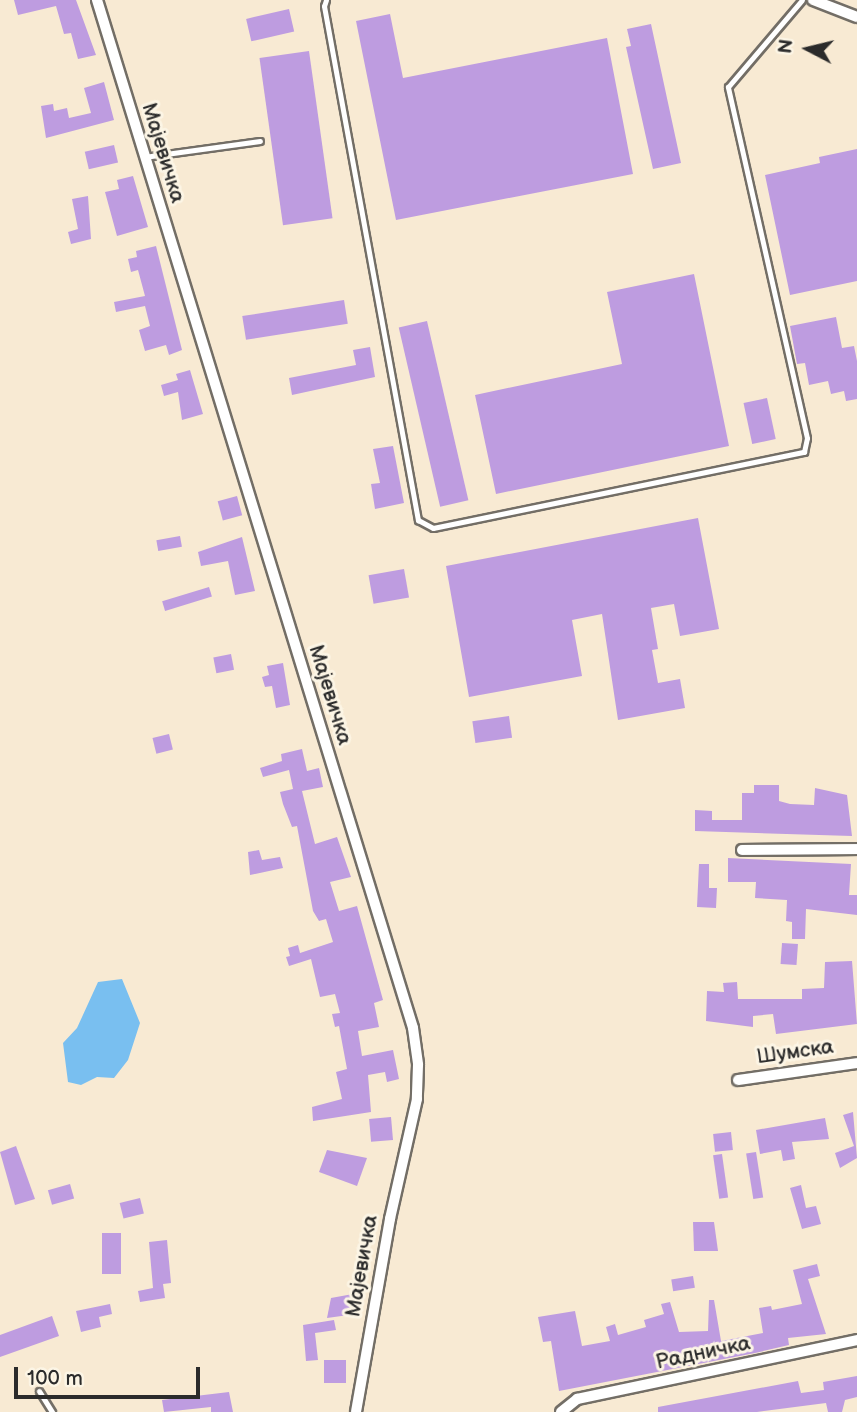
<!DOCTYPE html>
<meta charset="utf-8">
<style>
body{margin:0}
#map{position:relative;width:857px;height:1412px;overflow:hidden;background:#f8ead3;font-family:"Balsamiq Sans",sans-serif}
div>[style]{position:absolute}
.water>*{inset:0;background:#79bff0}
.building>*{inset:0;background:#be9ce0;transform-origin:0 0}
.roads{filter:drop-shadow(2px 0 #736e66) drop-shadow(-2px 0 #736e66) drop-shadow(0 2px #736e66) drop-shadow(0 -2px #736e66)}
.lane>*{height:5px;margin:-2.5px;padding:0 2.5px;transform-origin:2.5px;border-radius:2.5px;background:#fff}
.street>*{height:10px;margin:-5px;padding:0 5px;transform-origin:5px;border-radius:5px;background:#fff}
span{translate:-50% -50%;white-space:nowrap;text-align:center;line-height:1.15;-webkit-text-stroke:6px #fcf5e5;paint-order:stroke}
.street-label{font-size:21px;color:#2b2b2b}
.north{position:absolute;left:773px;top:14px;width:70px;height:70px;-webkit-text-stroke:5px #fcf5e5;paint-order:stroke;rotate:277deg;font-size:19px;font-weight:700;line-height:28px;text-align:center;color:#2b2b2b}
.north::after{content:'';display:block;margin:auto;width:24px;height:32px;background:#2b2b2b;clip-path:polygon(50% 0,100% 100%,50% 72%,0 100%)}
.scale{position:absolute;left:14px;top:1367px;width:186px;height:32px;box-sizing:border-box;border:4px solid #2b2b2b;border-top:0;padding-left:9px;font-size:21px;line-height:24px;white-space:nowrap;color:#2b2b2b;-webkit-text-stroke:5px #fcf5e5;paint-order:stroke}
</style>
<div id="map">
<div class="water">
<div style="clip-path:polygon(122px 979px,140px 1023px,128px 1060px,114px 1078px,97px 1077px,81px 1085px,68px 1082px,63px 1043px,77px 1028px,98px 982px)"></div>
</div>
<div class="building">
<div style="clip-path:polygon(14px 0,76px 0,96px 55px,78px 59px,71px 33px,64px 34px,56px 6px,18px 15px)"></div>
<div style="left:289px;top:9px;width:23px;height:44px;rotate:77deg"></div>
<div style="clip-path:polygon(390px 14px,403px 78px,607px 38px,633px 174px,396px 220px,356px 21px)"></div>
<div style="clip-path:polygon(651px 24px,681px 163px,653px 169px,626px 47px,631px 46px,627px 29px)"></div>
<div style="left:309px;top:51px;width:169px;height:50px;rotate:82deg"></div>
<div style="clip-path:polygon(104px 82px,114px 120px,46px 138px,41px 106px,53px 104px,54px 111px,67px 108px,69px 118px,91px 113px,84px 88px)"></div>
<div style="left:114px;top:145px;width:18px;height:30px;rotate:77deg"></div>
<div style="clip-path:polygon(857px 149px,857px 281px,790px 295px,765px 175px,820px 163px,819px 157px)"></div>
<div style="clip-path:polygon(133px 176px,148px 227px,117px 236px,105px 192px,119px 189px,117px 180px)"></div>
<div style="clip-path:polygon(88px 196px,91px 239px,71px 244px,68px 232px,78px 229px,72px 199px)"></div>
<div style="clip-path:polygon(156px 246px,182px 350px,169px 355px,166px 345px,145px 351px,139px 330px,150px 326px,145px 306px,116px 312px,114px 302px,145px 296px,138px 270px,131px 272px,128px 259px,137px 257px,136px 251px)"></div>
<div style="clip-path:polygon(694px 274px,729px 446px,496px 494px,475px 395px,622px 364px,607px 292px)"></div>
<div style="left:344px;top:300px;width:24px;height:103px;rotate:81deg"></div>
<div style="clip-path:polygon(836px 317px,842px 348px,854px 346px,857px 361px,857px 399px,846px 401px,844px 391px,831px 394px,828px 381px,809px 385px,805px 363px,797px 364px,790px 326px)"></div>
<div style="left:427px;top:321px;width:184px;height:29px;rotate:77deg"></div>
<div style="clip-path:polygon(370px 347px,375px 377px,292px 395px,289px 378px,356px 365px,353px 350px)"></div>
<div style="clip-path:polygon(190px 370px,203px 414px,182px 420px,178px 392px,164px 396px,161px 385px,178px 380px,176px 374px)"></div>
<div style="left:767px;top:398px;width:42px;height:24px;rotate:78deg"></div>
<div style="clip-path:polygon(393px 446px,404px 503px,375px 509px,371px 484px,380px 483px,373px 449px)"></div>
<div style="left:237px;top:496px;width:20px;height:20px;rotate:75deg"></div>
<div style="clip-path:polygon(698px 518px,719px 629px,680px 636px,674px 604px,651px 608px,658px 649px,652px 650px,658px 683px,680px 679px,685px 708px,618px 720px,602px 614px,572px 620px,582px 676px,469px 697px,446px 566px)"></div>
<div style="left:180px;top:536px;width:11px;height:24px;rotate:80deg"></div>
<div style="clip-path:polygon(242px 537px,255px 591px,235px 595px,228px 561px,201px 566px,198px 552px)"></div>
<div style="left:404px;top:569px;width:29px;height:36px;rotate:80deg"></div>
<div style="left:209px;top:587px;width:10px;height:49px;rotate:73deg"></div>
<div style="left:231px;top:654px;width:16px;height:18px;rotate:79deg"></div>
<div style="clip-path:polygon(283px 663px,290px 705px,276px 708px,272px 686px,265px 687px,262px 677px,269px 675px,267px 666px)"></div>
<div style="left:509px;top:716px;width:22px;height:37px;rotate:82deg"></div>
<div style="left:169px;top:734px;width:16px;height:17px;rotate:76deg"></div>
<div style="clip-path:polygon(302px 749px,307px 771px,319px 768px,323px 787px,302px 791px,315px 844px,337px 837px,351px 877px,330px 882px,339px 911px,357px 906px,383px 1000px,374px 1003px,379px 1027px,358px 1031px,362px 1056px,393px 1050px,399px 1079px,387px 1082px,385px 1072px,368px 1075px,371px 1112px,313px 1121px,312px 1107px,342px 1099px,336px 1072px,347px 1069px,339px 1026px,335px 1027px,332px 1014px,340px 1013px,335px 994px,320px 997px,311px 959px,289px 966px,286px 957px,290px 956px,288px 948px,298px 945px,300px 953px,333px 942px,326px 919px,319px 921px,313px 911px,297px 826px,292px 827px,283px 804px,280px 792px,293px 789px,289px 770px,263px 777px,260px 768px,282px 761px,281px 754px)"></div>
<div style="clip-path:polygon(754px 785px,779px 785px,779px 801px,790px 804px,814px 805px,815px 788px,847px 795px,852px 836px,695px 831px,695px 810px,712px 811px,712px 820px,742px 820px,742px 793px,754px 793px)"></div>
<div style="clip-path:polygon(259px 850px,262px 860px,280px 857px,283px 868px,250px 875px,248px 852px)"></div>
<div style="clip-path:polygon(728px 858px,851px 864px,849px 895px,857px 895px,857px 915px,806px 909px,805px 939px,792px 939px,792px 922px,786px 921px,787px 900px,755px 898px,756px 882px,728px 882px)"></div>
<div style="clip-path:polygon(699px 864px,709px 864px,709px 888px,717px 888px,716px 908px,697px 907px)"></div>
<div style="left:782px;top:943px;width:16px;height:21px;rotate:4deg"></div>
<div style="clip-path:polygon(852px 961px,857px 1024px,776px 1034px,773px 1014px,753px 1016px,753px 1027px,706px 1021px,707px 991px,724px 992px,723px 983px,737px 982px,738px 999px,802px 999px,802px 989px,824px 988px,825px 962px)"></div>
<div style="clip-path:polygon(853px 1112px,857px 1158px,840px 1168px,835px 1153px,854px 1146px,843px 1115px)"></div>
<div style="left:391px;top:1117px;width:23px;height:22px;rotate:85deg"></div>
<div style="clip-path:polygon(825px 1118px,829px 1139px,792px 1142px,795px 1159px,783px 1161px,781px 1150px,760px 1154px,756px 1130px)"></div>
<div style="left:731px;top:1132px;width:18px;height:18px;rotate:84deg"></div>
<div style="clip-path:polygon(16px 1146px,35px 1199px,15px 1205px,0 1152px)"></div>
<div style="clip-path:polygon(327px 1150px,367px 1158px,357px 1186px,319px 1172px)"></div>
<div style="left:756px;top:1152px;width:46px;height:10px;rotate:81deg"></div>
<div style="left:722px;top:1154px;width:44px;height:9px;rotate:82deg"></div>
<div style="left:70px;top:1184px;width:15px;height:23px;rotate:74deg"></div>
<div style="clip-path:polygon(801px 1185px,806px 1208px,816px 1206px,821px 1224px,802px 1229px,790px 1188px)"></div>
<div style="left:140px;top:1198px;width:16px;height:21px;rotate:76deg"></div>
<div style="clip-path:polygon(693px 1222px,714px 1222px,718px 1251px,694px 1251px)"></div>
<div style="left:102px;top:1233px;width:19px;height:41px"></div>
<div style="clip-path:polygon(167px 1240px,171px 1283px,163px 1284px,165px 1298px,140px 1302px,138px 1291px,153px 1288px,149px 1242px)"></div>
<div style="clip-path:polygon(817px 1264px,820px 1276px,808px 1279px,826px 1334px,788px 1338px,789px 1345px,755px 1353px,559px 1391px,551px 1341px,543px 1342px,538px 1317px,575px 1311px,582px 1346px,610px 1341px,606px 1327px,615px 1324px,618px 1335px,646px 1327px,644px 1320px,664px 1314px,661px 1304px,670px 1302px,679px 1332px,708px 1331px,709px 1300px,714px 1300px,721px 1341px,763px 1333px,759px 1308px,771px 1306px,772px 1310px,802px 1304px,793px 1270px)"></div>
<div style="left:693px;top:1276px;width:12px;height:22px;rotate:81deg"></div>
<div style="clip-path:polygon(353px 1294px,356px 1314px,327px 1318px,331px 1298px)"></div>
<div style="clip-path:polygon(110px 1304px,112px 1314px,99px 1317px,101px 1327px,81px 1332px,76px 1311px)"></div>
<div style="clip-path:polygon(52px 1316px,59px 1336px,0 1357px,0 1335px)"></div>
<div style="clip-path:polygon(334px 1320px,336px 1330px,315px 1333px,318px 1360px,306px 1361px,303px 1325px)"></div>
<div style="left:324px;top:1360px;width:22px;height:23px"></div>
<div style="clip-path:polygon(857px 1376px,857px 1397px,845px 1400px,842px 1412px,828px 1412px,826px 1403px,757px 1412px,658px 1412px,658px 1407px,798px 1381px,801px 1393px,824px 1390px,823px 1382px)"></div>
<div style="clip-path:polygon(229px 1392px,233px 1412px,211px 1412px,211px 1407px,164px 1412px,162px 1400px)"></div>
</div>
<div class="roads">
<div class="lane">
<div style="left:326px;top:0;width:6px;rotate:108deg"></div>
<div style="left:324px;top:6px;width:523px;rotate:79.64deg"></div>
<div style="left:418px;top:520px;width:17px;rotate:28deg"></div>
<div style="left:433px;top:528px;width:379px;rotate:-11.6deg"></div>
<div style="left:804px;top:452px;width:14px;rotate:-78deg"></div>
<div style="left:807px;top:438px;width:360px;rotate:-102.7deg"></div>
<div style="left:728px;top:87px;width:114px;rotate:-49.6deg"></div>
<div style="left:144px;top:157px;width:117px;rotate:-7.9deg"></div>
<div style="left:39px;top:1391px;width:25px;rotate:58deg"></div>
</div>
<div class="street">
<div style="left:97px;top:0;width:1075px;rotate:72.91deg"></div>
<div style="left:413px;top:1028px;width:37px;rotate:82deg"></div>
<div style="left:418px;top:1065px;width:34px;rotate:92deg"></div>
<div style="left:417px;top:1099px;width:123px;rotate:102.7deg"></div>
<div style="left:390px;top:1219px;width:196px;rotate:100deg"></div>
<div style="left:813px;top:0;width:47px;rotate:21.1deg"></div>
<div style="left:742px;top:850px;width:115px;rotate:-0.5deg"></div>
<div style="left:738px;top:1080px;width:120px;rotate:-8.1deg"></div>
<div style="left:561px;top:1412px;width:21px;rotate:-39deg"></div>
<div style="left:577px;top:1399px;width:286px;rotate:-11.9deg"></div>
</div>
</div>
<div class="street-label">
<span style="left:163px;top:153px;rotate:73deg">Мајевичка</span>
<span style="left:330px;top:695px;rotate:73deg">Мајевичка</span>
<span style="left:795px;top:1052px;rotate:-8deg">Шумска</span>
<span style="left:362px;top:1266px;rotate:-80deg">Мајевичка</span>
<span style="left:703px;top:1353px;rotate:-12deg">Радничка</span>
</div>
<div class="north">N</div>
<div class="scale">100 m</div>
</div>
